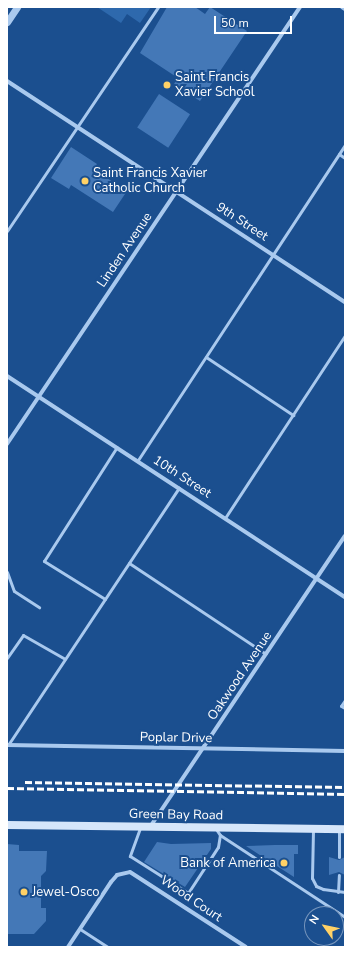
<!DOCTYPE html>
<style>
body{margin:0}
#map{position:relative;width:352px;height:954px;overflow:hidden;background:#1b4f8f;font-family:"Nunito Sans",sans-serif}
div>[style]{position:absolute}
.green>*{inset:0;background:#2e69ad}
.building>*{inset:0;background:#4478b7;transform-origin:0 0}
.service>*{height:3px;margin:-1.5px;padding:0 1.5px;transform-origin:1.5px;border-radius:1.5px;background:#a9c9ee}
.minor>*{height:4px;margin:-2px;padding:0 2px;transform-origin:2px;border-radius:2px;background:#a9c9ee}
.tertiary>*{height:7px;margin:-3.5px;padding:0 3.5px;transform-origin:3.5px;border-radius:3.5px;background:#a9c9ee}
.secondary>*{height:8px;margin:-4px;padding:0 4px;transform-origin:4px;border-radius:4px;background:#d6e6fa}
.rail>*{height:3px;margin-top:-1.5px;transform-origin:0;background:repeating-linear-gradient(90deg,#fff 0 7px,transparent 0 10px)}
.dots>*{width:11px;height:11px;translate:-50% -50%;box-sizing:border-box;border:2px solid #1b4f8f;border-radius:50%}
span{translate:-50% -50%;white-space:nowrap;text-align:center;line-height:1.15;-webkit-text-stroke:4px #1b4f8f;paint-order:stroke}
.poi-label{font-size:13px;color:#fff}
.left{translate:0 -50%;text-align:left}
.right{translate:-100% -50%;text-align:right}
.street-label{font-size:13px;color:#fff}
.frame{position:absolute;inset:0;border:8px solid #fff;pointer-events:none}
.north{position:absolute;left:304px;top:906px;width:40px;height:40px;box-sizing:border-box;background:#1b4f8f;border:1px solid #7695bc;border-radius:50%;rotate:303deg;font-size:11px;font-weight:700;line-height:16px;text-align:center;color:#fff}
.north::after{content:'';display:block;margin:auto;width:14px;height:18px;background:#ffd166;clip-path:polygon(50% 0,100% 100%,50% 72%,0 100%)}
.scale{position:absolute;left:214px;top:16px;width:78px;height:18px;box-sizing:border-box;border:2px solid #fff;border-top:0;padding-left:5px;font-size:12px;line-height:14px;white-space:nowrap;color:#fff;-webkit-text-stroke:3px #1b4f8f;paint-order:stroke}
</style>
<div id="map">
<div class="green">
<div style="clip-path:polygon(97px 7px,151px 7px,140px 23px,127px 14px,121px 23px)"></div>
</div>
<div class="building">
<div style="clip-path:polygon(167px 7px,195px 7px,205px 14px,210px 7px,247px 31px,200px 101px,174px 84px,178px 78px,140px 53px)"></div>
<div style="left:159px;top:94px;width:37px;height:40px;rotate:33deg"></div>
<div style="clip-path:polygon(71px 147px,97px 164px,93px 169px,127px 191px,113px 212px,71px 185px,69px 189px,51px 178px)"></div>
<div style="clip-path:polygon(157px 842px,171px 844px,211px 843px,211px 849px,185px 887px,144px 862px)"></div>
<div style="clip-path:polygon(7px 844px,19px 845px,19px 851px,47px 851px,46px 871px,41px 876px,41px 908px,46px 908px,46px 921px,34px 934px,7px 934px)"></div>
<div style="clip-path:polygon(275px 845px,298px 845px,298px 854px,294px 854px,294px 877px,246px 846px)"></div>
<div style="clip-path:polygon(329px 857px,339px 860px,345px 857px,345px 875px,339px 872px,329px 875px)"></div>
</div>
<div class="service">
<div style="left:339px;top:154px;width:7px;rotate:34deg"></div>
<div style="left:7px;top:231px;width:270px;rotate:-56deg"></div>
<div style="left:206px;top:357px;width:105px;rotate:33.7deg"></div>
<div style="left:138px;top:460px;width:377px;rotate:-56.7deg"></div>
<div style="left:225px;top:518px;width:219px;rotate:-56.7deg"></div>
<div style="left:129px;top:563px;width:164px;rotate:33.6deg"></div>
<div style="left:7px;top:572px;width:20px;rotate:70deg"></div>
<div style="left:14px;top:591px;width:30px;rotate:33deg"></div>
<div style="left:105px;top:599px;width:72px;rotate:-148.1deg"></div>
<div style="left:44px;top:561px;width:135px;rotate:-57.4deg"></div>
<div style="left:7px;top:658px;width:28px;rotate:-55deg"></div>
<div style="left:23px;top:635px;width:48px;rotate:29.7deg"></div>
<div style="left:345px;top:700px;width:7px;rotate:124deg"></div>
<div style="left:341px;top:706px;width:4px;rotate:27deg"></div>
<div style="left:8px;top:745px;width:309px;rotate:-56.4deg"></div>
<div style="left:140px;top:828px;width:30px;rotate:110deg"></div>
<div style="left:130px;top:856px;width:69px;rotate:32.5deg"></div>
<div style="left:188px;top:893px;width:55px;rotate:-56.9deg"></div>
<div style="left:218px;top:847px;width:12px;rotate:-81deg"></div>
<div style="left:216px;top:829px;width:7px;rotate:56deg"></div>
<div style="left:220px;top:835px;width:149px;rotate:33.3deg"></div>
<div style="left:313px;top:830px;width:48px;rotate:91.2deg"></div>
<div style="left:312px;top:878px;width:9px;rotate:63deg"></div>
<div style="left:316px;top:886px;width:8px;rotate:23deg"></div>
<div style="left:323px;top:889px;width:22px;rotate:8deg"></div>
<div style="left:339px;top:857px;width:28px;rotate:-90deg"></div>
<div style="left:338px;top:892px;width:17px;rotate:-87deg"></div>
<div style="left:80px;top:929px;width:33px;rotate:33deg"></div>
</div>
<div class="minor">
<div style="left:342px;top:7px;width:4px;rotate:34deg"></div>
<div style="left:7px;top:81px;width:404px;rotate:33.2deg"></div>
<div style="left:7px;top:376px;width:404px;rotate:33.2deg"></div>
<div style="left:7px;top:444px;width:526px;rotate:-56.16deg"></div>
<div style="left:7px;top:745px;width:338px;rotate:1deg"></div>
<div style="left:150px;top:827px;width:350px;rotate:-56.2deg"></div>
<div style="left:68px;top:947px;width:78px;rotate:-56.5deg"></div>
<div style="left:111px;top:882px;width:9px;rotate:-49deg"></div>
<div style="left:117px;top:875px;width:13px;rotate:-13deg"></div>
<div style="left:130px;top:872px;width:138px;rotate:32.9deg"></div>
</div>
<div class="tertiary">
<div style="left:7px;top:22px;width:18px;rotate:-56deg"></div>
</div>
<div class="secondary">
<div style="left:7px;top:825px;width:338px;rotate:0.7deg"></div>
</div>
<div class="rail">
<div style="left:25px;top:782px;width:320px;rotate:0.9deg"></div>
<div style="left:7px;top:788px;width:338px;rotate:1deg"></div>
</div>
<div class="dots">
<div style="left:167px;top:85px;background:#ffd166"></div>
<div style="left:85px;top:181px;background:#ffd166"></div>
<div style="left:284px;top:863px;background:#ffd166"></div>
<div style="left:24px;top:892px;background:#ffd166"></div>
</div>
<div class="poi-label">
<span class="left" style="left:175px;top:85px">Saint Francis<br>Xavier School</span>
<span class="left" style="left:93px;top:181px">Saint Francis Xavier<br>Catholic Church</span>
<span class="right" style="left:276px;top:863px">Bank of America</span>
<span class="left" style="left:32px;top:892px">Jewel-Osco</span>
</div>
<div class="street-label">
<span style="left:242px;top:222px;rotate:33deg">9th Street</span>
<span style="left:125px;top:250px;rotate:-56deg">Linden Avenue</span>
<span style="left:182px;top:477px;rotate:33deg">10th Street</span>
<span style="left:240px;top:676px;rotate:-56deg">Oakwood Avenue</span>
<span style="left:176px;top:738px;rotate:1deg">Poplar Drive</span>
<span style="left:176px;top:815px;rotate:1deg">Green Bay Road</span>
<span style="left:191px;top:899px;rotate:34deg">Wood Court</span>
</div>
<div class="frame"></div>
<div class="north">N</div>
<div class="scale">50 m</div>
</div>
